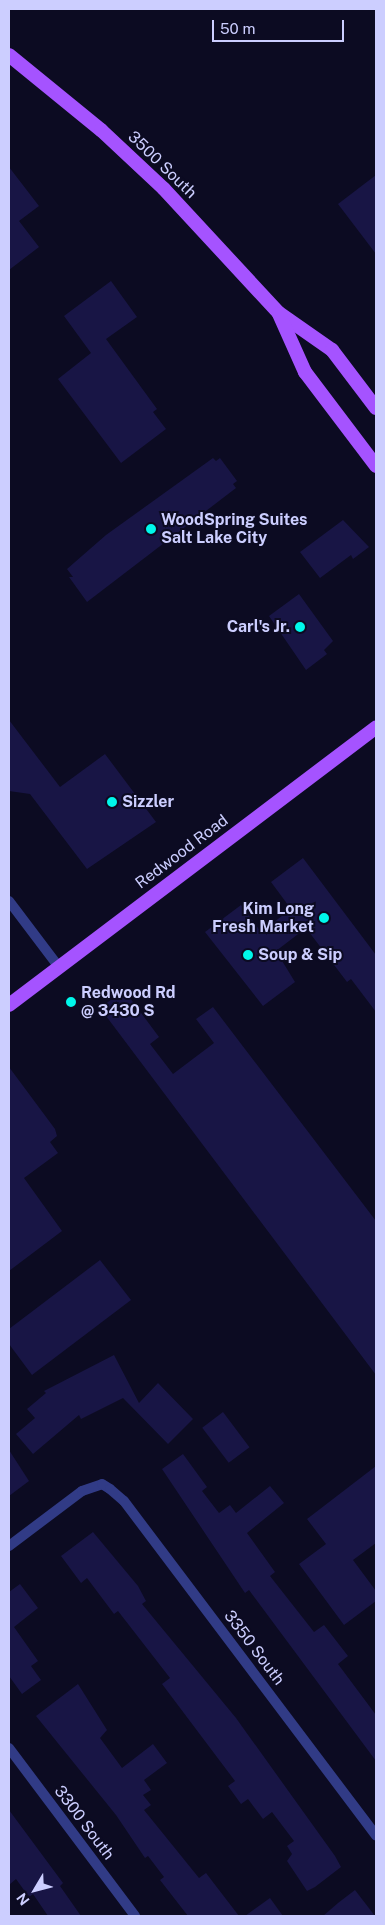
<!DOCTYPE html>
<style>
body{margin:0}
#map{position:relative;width:385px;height:1925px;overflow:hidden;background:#0c0b22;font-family:"Public Sans",sans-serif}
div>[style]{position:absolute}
.building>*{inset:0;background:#181545;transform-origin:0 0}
.minor>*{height:10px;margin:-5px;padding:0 5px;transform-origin:5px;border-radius:5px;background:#313b86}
.primary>*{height:14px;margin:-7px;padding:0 7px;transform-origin:7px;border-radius:7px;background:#a553ff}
.dots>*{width:14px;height:14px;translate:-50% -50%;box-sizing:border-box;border:2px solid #0c0b22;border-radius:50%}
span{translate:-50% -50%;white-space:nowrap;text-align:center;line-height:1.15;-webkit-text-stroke:4px #0c0b22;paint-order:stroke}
.street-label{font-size:16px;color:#ccceff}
.poi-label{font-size:16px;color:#ccceff;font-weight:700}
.left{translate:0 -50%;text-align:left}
.right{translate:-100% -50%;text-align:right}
.frame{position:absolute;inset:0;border:10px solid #ccceff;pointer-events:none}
.north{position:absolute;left:10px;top:1865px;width:50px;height:50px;-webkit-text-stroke:4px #0c0b22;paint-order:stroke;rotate:233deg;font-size:14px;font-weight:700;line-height:20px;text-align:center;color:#ccceff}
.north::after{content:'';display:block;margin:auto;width:18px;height:22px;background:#ccceff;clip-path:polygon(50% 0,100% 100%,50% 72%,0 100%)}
.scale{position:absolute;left:212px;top:20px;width:132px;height:22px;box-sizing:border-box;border:2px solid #ccceff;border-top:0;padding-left:6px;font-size:15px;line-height:18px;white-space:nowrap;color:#ccceff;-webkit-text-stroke:4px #0c0b22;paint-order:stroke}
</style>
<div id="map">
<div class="building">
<div style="clip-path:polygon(9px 167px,39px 206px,19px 221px,39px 247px,9px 270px)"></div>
<div style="clip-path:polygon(376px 175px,376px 254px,338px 204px)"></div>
<div style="clip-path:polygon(111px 281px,137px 317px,106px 339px,157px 409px,153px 412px,166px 429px,121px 463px,58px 379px,91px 353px,64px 316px)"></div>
<div style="clip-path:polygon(213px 458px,216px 461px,220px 458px,237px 481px,233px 484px,236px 488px,87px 602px,69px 577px,73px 577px,67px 569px,106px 535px)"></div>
<div style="clip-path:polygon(343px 520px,369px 547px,353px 559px,351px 555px,320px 578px,300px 552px)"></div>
<div style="clip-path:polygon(299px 594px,333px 641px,324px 650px,327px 654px,306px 670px,269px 616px)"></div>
<div style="clip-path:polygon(9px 720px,60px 787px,105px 754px,156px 822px,87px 869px,30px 794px,9px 791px)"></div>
<div style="clip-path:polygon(303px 858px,376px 955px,376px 1012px,351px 979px,347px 982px,306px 928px,276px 951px,295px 982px,263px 1006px,205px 932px,241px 905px,261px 932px,291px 909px,271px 882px)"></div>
<div style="clip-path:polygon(124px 990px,159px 1037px,150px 1044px,173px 1074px,214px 1043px,196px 1019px,213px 1007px,376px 1221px,376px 1375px,100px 1008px)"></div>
<div style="clip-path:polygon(9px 1067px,55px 1129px,57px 1136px,50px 1142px,58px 1153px,24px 1178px,62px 1231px,9px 1271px)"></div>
<div style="clip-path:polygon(100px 1260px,131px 1300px,32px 1375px,9px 1344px,9px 1329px)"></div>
<div style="clip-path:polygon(114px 1355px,139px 1403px,158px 1383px,193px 1419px,168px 1444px,123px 1398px,81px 1419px,79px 1415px,33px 1454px,16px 1434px,35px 1418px,27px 1409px,46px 1393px,44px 1391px)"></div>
<div style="left:223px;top:1412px;width:44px;height:26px;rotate:53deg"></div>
<div style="clip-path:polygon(9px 1450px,29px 1481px,9px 1496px)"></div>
<div style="clip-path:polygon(183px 1454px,207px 1487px,202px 1491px,219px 1513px,230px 1505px,236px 1513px,270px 1486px,284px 1503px,247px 1533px,275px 1572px,270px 1576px,314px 1632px,324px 1625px,348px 1656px,338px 1664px,376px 1715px,376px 1761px,249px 1590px,245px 1593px,162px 1469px)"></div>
<div style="clip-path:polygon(376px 1466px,376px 1543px,353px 1560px,376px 1591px,376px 1601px,344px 1625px,299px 1564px,326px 1544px,307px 1519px)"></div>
<div style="clip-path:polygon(93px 1532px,138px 1586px,146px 1601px,142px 1604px,236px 1718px,335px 1856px,341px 1867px,315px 1887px,307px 1891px,287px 1861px,292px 1854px,287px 1846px,294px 1841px,272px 1812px,263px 1819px,248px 1799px,241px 1804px,228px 1786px,235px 1781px,162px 1684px,170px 1678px,118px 1611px,114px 1614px,87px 1578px,81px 1583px,61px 1556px)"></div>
<div style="clip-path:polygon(20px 1584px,38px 1608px,14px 1627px,38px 1661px,31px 1666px,41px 1680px,22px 1694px,9px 1676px,9px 1592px)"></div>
<div style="clip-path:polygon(78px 1684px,107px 1730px,100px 1738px,122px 1768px,153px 1744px,167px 1763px,144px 1780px,151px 1790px,143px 1795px,151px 1805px,144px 1810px,199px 1878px,206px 1873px,239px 1916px,188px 1916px,160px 1880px,164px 1877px,148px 1856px,145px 1858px,116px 1815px,36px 1716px)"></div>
<div style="clip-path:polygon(9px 1810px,63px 1883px,60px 1886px,81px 1916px,48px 1916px,33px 1894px,29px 1897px,16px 1879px,9px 1885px)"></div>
<div style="clip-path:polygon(355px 1890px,375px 1916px,323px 1916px,338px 1903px)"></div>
<div style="clip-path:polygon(270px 1898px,283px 1916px,245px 1916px)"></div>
</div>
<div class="minor">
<div style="left:9px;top:901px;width:83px;rotate:52.9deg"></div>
<div style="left:9px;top:1546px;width:91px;rotate:-37deg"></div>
<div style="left:82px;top:1491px;width:21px;rotate:-19deg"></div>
<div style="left:102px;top:1484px;width:9px;rotate:32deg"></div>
<div style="left:110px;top:1489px;width:18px;rotate:41deg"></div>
<div style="left:124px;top:1501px;width:419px;rotate:53deg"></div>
<div style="left:9px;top:1748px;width:210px;rotate:53.1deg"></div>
</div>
<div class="primary">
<div style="left:9px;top:55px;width:119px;rotate:39.2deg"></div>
<div style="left:101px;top:130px;width:86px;rotate:43.1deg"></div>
<div style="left:164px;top:189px;width:169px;rotate:47.2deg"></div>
<div style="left:279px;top:313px;width:65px;rotate:34.9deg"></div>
<div style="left:332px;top:350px;width:73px;rotate:52.8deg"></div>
<div style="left:279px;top:314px;width:64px;rotate:65.9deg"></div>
<div style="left:305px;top:372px;width:118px;rotate:52.9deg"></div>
<div style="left:9px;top:1005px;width:460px;rotate:-37.1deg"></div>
</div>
<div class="dots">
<div style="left:151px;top:529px;background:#00f7eb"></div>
<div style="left:300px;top:627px;background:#00f7eb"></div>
<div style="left:112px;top:802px;background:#00f7eb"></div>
<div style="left:324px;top:918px;background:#00f7eb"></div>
<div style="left:248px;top:955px;background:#00f7eb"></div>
<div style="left:71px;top:1002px;background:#00f7eb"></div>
</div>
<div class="street-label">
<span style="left:162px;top:165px;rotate:44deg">3500 South</span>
<span style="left:182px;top:852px;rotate:-37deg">Redwood Road</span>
<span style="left:254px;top:1648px;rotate:53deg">3350 South</span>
<span style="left:84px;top:1823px;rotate:53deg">3300 South</span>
</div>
<div class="poi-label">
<span class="left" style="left:161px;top:529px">WoodSpring Suites<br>Salt Lake City</span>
<span class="right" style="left:290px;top:627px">Carl's Jr.</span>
<span class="left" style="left:122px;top:802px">Sizzler</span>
<span class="right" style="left:314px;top:918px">Kim Long<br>Fresh Market</span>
<span class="left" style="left:258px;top:955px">Soup &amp; Sip</span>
<span class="left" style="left:81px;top:1002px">Redwood Rd<br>@ 3430 S</span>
</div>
<div class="frame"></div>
<div class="north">N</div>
<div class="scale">50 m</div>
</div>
